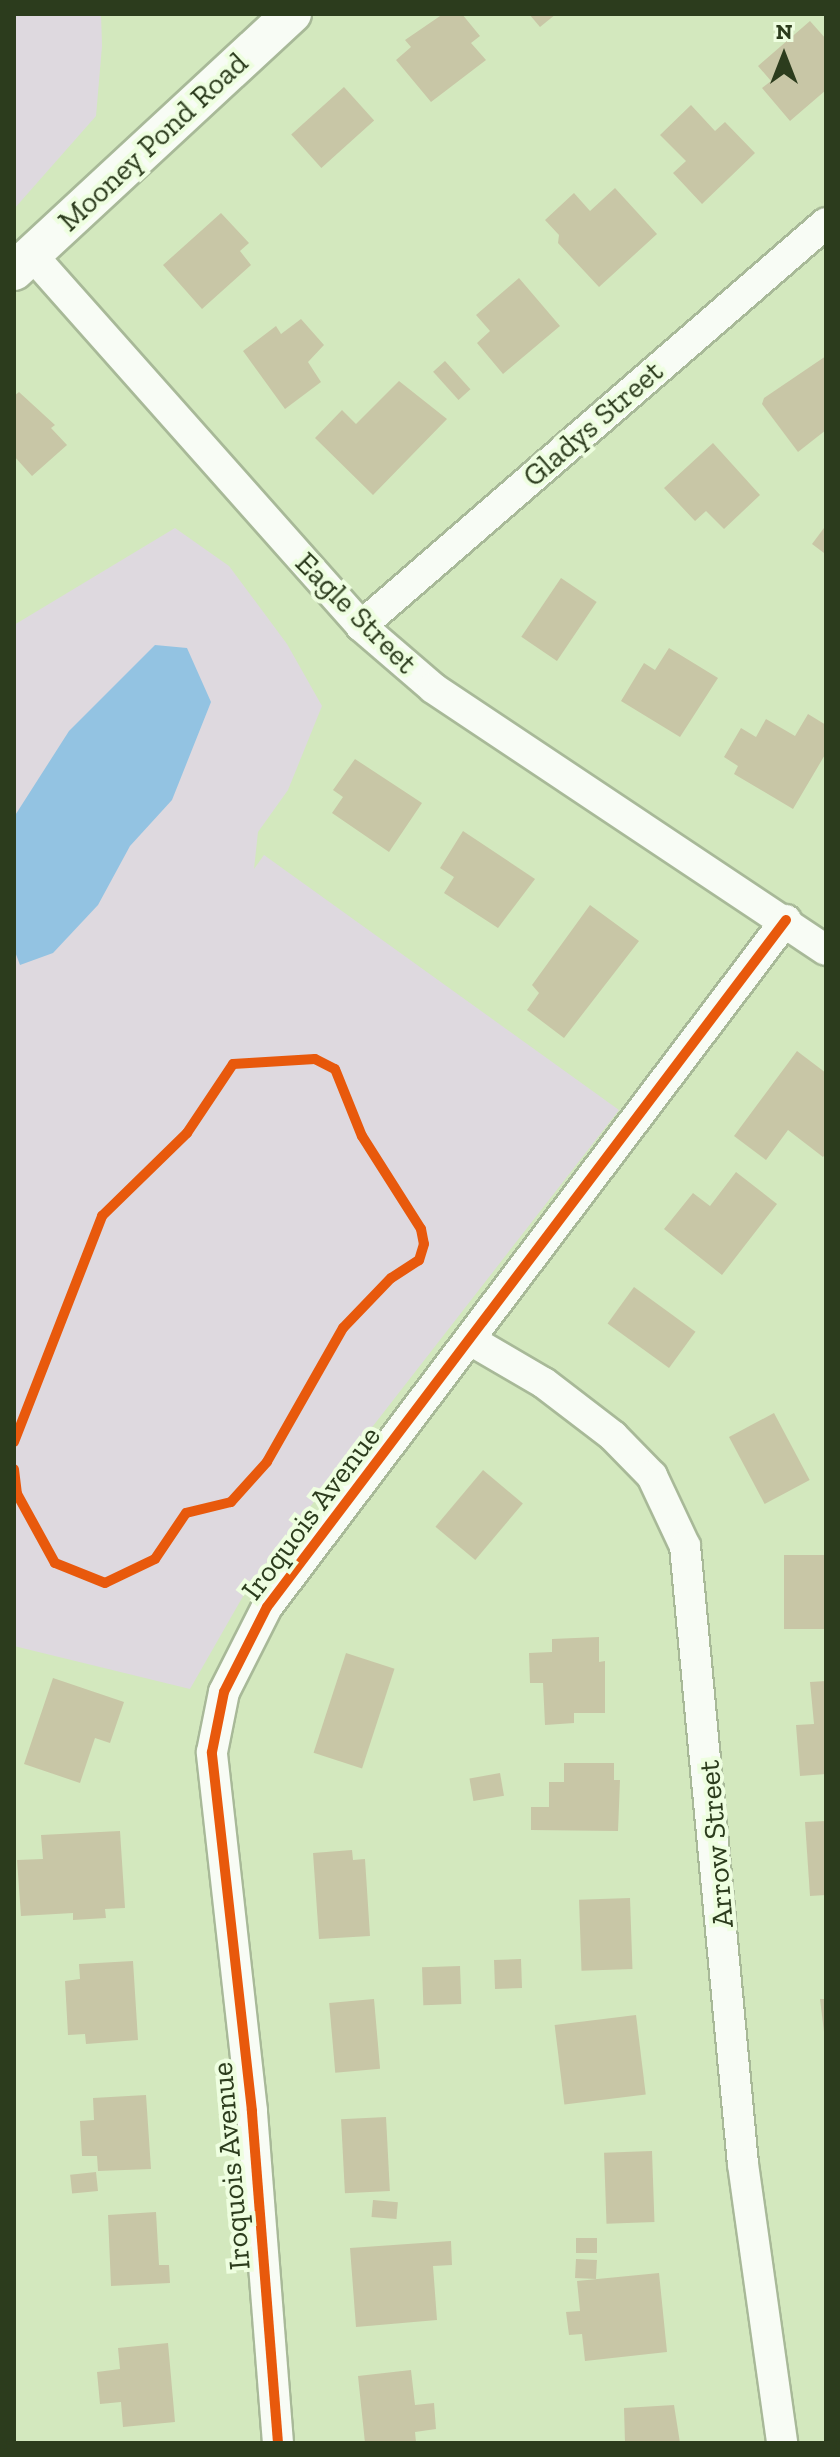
<!DOCTYPE html>
<style>
body{margin:0}
#map{position:relative;width:840px;height:2457px;overflow:hidden;background:#d3e8be;font-family:"Zilla Slab",serif}
div>[style]{position:absolute}
.green>*{inset:0;background:#ded9df}
.water>*{inset:0;background:#93c3e2}
.building>*{inset:0;background:#c8c6a6;transform-origin:0 0}
.roads{filter:drop-shadow(2px 0 #a8b998) drop-shadow(-2px 0 #a8b998) drop-shadow(0 2px #a8b998) drop-shadow(0 -2px #a8b998)}
.minor>*{height:30px;margin:-15px;padding:0 15px;transform-origin:15px;border-radius:15px;background:#f8fcf5}
.tertiary>*{height:38px;margin:-19px;padding:0 19px;transform-origin:19px;border-radius:19px;background:#f8fcf5}
.cycleway>*{height:10px;margin:-5px;padding:0 5px;transform-origin:5px;border-radius:5px;background:#e8590c}
span{translate:-50% -50%;white-space:nowrap;text-align:center;line-height:1.15;-webkit-text-stroke:8px #eefee0;paint-order:stroke}
.street-label{font-size:30px;color:#2c3c1d}
.frame{position:absolute;inset:0;border:16px solid #2c3c1d;pointer-events:none}
.north{position:absolute;left:744px;top:16px;width:80px;height:80px;-webkit-text-stroke:6px #eefee0;paint-order:stroke;rotate:0deg;font-size:22px;font-weight:700;line-height:32px;text-align:center;color:#2c3c1d}
.north::after{content:'';display:block;margin:auto;width:28px;height:36px;background:#2c3c1d;clip-path:polygon(50% 0,100% 100%,50% 72%,0 100%)}
</style>
<div id="map">
<div class="green">
<div style="clip-path:polygon(14px 14px,101px 14px,102px 46px,96px 116px,14px 209px)"></div>
<div style="clip-path:polygon(175px 528px,229px 566px,287px 644px,322px 706px,288px 790px,258px 832px,254px 869px,264px 855px,619px 1110px,250px 1584px,190px 1689px,14px 1646px,14px 625px)"></div>
</div>
<div class="water">
<div style="clip-path:polygon(155px 645px,187px 648px,211px 702px,172px 800px,130px 846px,98px 905px,53px 953px,20px 965px,14px 949px,14px 817px,69px 731px)"></div>
</div>
<div class="building">
<div style="clip-path:polygon(443px 14px,462px 14px,480px 36px,471px 43px,486px 60px,431px 102px,396px 60px,411px 47px,405px 40px)"></div>
<div style="clip-path:polygon(529px 14px,556px 14px,540px 27px)"></div>
<div style="clip-path:polygon(810px 21px,826px 39px,826px 90px,790px 121px,762px 88px,771px 81px,758px 66px)"></div>
<div style="left:344px;top:87px;width:45px;height:71px;rotate:48deg"></div>
<div style="clip-path:polygon(691px 105px,715px 131px,725px 122px,755px 153px,702px 204px,673px 173px,686px 161px,660px 135px)"></div>
<div style="clip-path:polygon(615px 188px,657px 234px,599px 287px,558px 243px,559px 235px,545px 220px,574px 193px,590px 211px)"></div>
<div style="clip-path:polygon(221px 213px,249px 243px,240px 251px,251px 265px,202px 309px,163px 265px)"></div>
<div style="clip-path:polygon(519px 278px,560px 326px,503px 374px,477px 343px,490px 331px,476px 315px)"></div>
<div style="clip-path:polygon(301px 319px,324px 345px,308px 362px,321px 382px,285px 409px,243px 351px,276px 326px,281px 334px)"></div>
<div style="clip-path:polygon(826px 356px,826px 430px,798px 452px,762px 404px,764px 398px)"></div>
<div style="left:445px;top:361px;width:38px;height:16px;rotate:48deg"></div>
<div style="clip-path:polygon(399px 381px,447px 419px,373px 495px,315px 438px,342px 410px,356px 424px)"></div>
<div style="clip-path:polygon(19px 392px,55px 425px,51px 428px,67px 445px,32px 476px,14px 456px,14px 396px)"></div>
<div style="clip-path:polygon(713px 443px,760px 495px,724px 529px,706px 511px,695px 521px,664px 488px)"></div>
<div style="clip-path:polygon(824px 528px,826px 550px,824px 553px,812px 544px)"></div>
<div style="left:561px;top:578px;width:43px;height:71px;rotate:34deg"></div>
<div style="clip-path:polygon(669px 648px,718px 678px,680px 737px,621px 701px,644px 663px,655px 670px)"></div>
<div style="clip-path:polygon(808px 714px,826px 725px,826px 753px,793px 809px,734px 774px,738px 766px,724px 757px,741px 728px,756px 737px,766px 719px,795px 736px)"></div>
<div style="clip-path:polygon(355px 759px,422px 803px,389px 852px,332px 813px,343px 797px,333px 790px)"></div>
<div style="clip-path:polygon(463px 831px,535px 879px,498px 928px,444px 893px,454px 877px,440px 868px)"></div>
<div style="clip-path:polygon(590px 905px,639px 941px,564px 1038px,527px 1010px,539px 993px,532px 985px)"></div>
<div style="clip-path:polygon(797px 1051px,826px 1073px,826px 1153px,823px 1157px,788px 1130px,766px 1160px,734px 1136px)"></div>
<div style="clip-path:polygon(736px 1172px,777px 1204px,722px 1275px,664px 1229px,693px 1193px,710px 1206px)"></div>
<div style="left:634px;top:1287px;width:76px;height:45px;rotate:36deg"></div>
<div style="left:774px;top:1413px;width:76px;height:51px;rotate:62deg"></div>
<div style="left:483px;top:1470px;width:52px;height:74px;rotate:40deg"></div>
<div style="left:784px;top:1555px;width:42px;height:74px"></div>
<div style="clip-path:polygon(599px 1637px,599px 1662px,605px 1661px,605px 1713px,574px 1713px,574px 1723px,545px 1725px,543px 1683px,530px 1683px,529px 1653px,552px 1652px,552px 1639px)"></div>
<div style="left:346px;top:1653px;width:51px;height:105px;rotate:18deg"></div>
<div style="clip-path:polygon(53px 1678px,124px 1702px,110px 1743px,95px 1738px,80px 1783px,24px 1764px)"></div>
<div style="clip-path:polygon(826px 1681px,826px 1774px,800px 1776px,796px 1725px,814px 1724px,810px 1682px)"></div>
<div style="clip-path:polygon(564px 1763px,614px 1763px,614px 1780px,620px 1780px,618px 1831px,531px 1830px,531px 1807px,549px 1807px,549px 1782px,564px 1782px)"></div>
<div style="left:500px;top:1773px;width:23px;height:31px;rotate:80deg"></div>
<div style="clip-path:polygon(826px 1821px,826px 1895px,810px 1896px,805px 1822px)"></div>
<div style="clip-path:polygon(120px 1831px,125px 1908px,105px 1909px,106px 1918px,73px 1920px,73px 1913px,21px 1916px,17px 1860px,43px 1859px,41px 1835px)"></div>
<div style="clip-path:polygon(352px 1850px,353px 1860px,365px 1859px,370px 1936px,319px 1939px,313px 1853px)"></div>
<div style="left:630px;top:1898px;width:71px;height:51px;rotate:88deg"></div>
<div style="left:521px;top:1959px;width:29px;height:27px;rotate:88deg"></div>
<div style="clip-path:polygon(133px 1961px,138px 2040px,86px 2044px,85px 2034px,68px 2035px,65px 1981px,80px 1979px,79px 1964px)"></div>
<div style="left:460px;top:1966px;width:38px;height:38px;rotate:88deg"></div>
<div style="left:374px;top:1999px;width:70px;height:45px;rotate:85deg"></div>
<div style="clip-path:polygon(820px 1999px,826px 1999px,826px 2032px,824px 2032px)"></div>
<div style="left:636px;top:2015px;width:80px;height:82px;rotate:83deg"></div>
<div style="clip-path:polygon(146px 2095px,151px 2169px,98px 2171px,97px 2156px,82px 2156px,80px 2121px,94px 2120px,93px 2098px)"></div>
<div style="left:386px;top:2117px;width:74px;height:45px;rotate:87deg"></div>
<div style="left:652px;top:2151px;width:71px;height:48px;rotate:88deg"></div>
<div style="left:96px;top:2172px;width:19px;height:26px;rotate:84deg"></div>
<div style="left:373px;top:2200px;width:25px;height:17px;rotate:5deg"></div>
<div style="clip-path:polygon(156px 2212px,159px 2265px,169px 2265px,170px 2283px,111px 2286px,108px 2215px)"></div>
<div style="left:576px;top:2238px;width:21px;height:15px"></div>
<div style="clip-path:polygon(451px 2241px,452px 2265px,433px 2266px,437px 2320px,356px 2327px,350px 2248px)"></div>
<div style="left:576px;top:2259px;width:21px;height:19px;rotate:3deg"></div>
<div style="clip-path:polygon(659px 2273px,667px 2352px,585px 2361px,582px 2334px,569px 2335px,566px 2312px,580px 2311px,577px 2281px)"></div>
<div style="clip-path:polygon(168px 2343px,175px 2422px,123px 2427px,121px 2402px,100px 2404px,97px 2372px,120px 2369px,118px 2348px)"></div>
<div style="clip-path:polygon(411px 2370px,415px 2405px,434px 2403px,436px 2429px,415px 2432px,416px 2442px,365px 2443px,358px 2376px)"></div>
<div style="clip-path:polygon(674px 2405px,680px 2443px,625px 2443px,624px 2408px)"></div>
</div>
<div class="roads">
<div class="minor">
<div style="left:32px;top:255px;width:496px;rotate:48.4deg"></div>
<div style="left:361px;top:626px;width:95px;rotate:40.7deg"></div>
<div style="left:433px;top:688px;width:472px;rotate:33.7deg"></div>
<div style="left:361px;top:626px;width:615px;rotate:-40.91deg"></div>
<div style="left:472px;top:1341px;width:83px;rotate:30.3deg"></div>
<div style="left:544px;top:1383px;width:87px;rotate:37.5deg"></div>
<div style="left:613px;top:1436px;width:56px;rotate:45.7deg"></div>
<div style="left:652px;top:1476px;width:77px;rotate:64.8deg"></div>
<div style="left:685px;top:1546px;width:621px;rotate:84.64deg"></div>
<div style="left:743px;top:2164px;width:282px;rotate:82deg"></div>
<div style="left:278px;top:2443px;width:333px;rotate:-94.5deg"></div>
<div style="left:252px;top:2111px;width:361px;rotate:-96.4deg"></div>
<div style="left:212px;top:1752px;width:61px;rotate:-78.7deg"></div>
<div style="left:224px;top:1692px;width:95px;rotate:-63.2deg"></div>
<div style="left:267px;top:1607px;width:861px;rotate:-52.93deg"></div>
</div>
<div class="tertiary">
<div style="left:14px;top:271px;width:379px;rotate:-42.8deg"></div>
</div>
</div>
<div class="cycleway">
<div style="left:14px;top:1442px;width:243px;rotate:-68.7deg"></div>
<div style="left:102px;top:1216px;width:119px;rotate:-44.3deg"></div>
<div style="left:187px;top:1133px;width:83px;rotate:-56.3deg"></div>
<div style="left:233px;top:1064px;width:82px;rotate:-3.5deg"></div>
<div style="left:315px;top:1059px;width:22px;rotate:27deg"></div>
<div style="left:335px;top:1069px;width:72px;rotate:68.1deg"></div>
<div style="left:362px;top:1136px;width:110px;rotate:57.6deg"></div>
<div style="left:421px;top:1229px;width:15px;rotate:79deg"></div>
<div style="left:424px;top:1244px;width:17px;rotate:107deg"></div>
<div style="left:419px;top:1260px;width:33px;rotate:147deg"></div>
<div style="left:391px;top:1278px;width:69px;rotate:133.8deg"></div>
<div style="left:343px;top:1328px;width:154px;rotate:119.6deg"></div>
<div style="left:267px;top:1462px;width:54px;rotate:132deg"></div>
<div style="left:231px;top:1502px;width:46px;rotate:166.3deg"></div>
<div style="left:186px;top:1513px;width:55px;rotate:124deg"></div>
<div style="left:155px;top:1559px;width:55px;rotate:154.4deg"></div>
<div style="left:105px;top:1583px;width:54px;rotate:-158.2deg"></div>
<div style="left:55px;top:1563px;width:79px;rotate:-118.8deg"></div>
<div style="left:17px;top:1494px;width:25px;rotate:-97deg"></div>
<div style="left:278px;top:2443px;width:333px;rotate:-94.5deg"></div>
<div style="left:252px;top:2111px;width:361px;rotate:-96.4deg"></div>
<div style="left:212px;top:1752px;width:61px;rotate:-78.7deg"></div>
<div style="left:224px;top:1692px;width:95px;rotate:-63.2deg"></div>
<div style="left:267px;top:1607px;width:861px;rotate:-52.93deg"></div>
</div>
<div class="street-label">
<span style="left:153px;top:142px;rotate:-43deg">Mooney Pond Road</span>
<span style="left:593px;top:424px;rotate:-41deg">Gladys Street</span>
<span style="left:356px;top:613px;rotate:45deg">Eagle Street</span>
<span style="left:311px;top:1513px;rotate:-53deg">Iroquois Avenue</span>
<span style="left:716px;top:1844px;rotate:-95deg">Arrow Street</span>
<span style="left:231px;top:2166px;rotate:-95deg">Iroquois Avenue</span>
</div>
<div class="frame"></div>
<div class="north">N</div>
</div>
